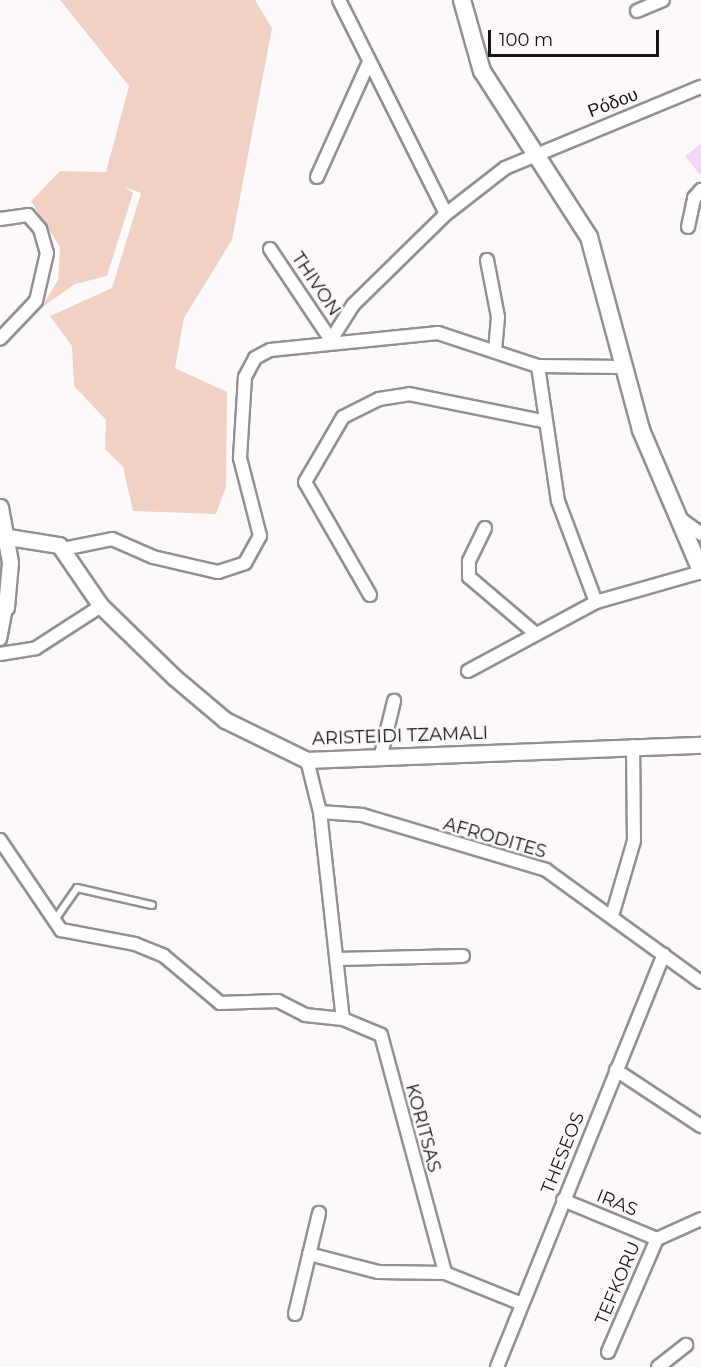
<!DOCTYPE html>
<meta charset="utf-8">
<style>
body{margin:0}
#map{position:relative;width:701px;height:1367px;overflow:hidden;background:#fdf9fa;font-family:Montserrat,sans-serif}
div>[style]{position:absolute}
.green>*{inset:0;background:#efd1c5}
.building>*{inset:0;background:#f4d5f8}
.roads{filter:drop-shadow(2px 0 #949092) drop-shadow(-2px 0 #949092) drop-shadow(0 2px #949092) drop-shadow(0 -2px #949092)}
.service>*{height:6px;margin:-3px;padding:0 3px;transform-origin:3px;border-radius:3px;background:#fff}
.minor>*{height:12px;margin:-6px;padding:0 6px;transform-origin:6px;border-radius:6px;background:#fff}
.tertiary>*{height:15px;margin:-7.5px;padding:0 7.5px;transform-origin:7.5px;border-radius:7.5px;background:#fff}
.secondary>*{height:16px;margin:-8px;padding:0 8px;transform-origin:8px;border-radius:8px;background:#fff}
span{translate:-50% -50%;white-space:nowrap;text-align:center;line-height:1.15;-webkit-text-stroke:5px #fdf9fa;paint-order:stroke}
.street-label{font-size:18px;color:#161415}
.scale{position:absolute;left:488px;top:30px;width:171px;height:27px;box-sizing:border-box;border:3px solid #161415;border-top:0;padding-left:8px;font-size:18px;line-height:21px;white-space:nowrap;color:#161415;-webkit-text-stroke:4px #fdf9fa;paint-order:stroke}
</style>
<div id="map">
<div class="green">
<div style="clip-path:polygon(60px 0,255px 0,272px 28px,232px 240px,184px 318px,175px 368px,227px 392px,226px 487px,216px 514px,133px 511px,123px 467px,105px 449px,106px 420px,74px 386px,72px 346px,50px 316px,112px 288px,141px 193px,125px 187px,133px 193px,107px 276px,75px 284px,41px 308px,58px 280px,60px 247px,31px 201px,60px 171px,106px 172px,129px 86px)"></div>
</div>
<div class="building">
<div style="clip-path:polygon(701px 144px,701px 176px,685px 156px)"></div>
</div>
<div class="roads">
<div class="service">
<div style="left:54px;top:921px;width:40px;rotate:-55.1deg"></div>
<div style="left:77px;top:888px;width:77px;rotate:12.8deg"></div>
</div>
<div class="minor">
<div style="left:339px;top:0;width:239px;rotate:63.4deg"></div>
<div style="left:637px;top:11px;width:28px;rotate:-23deg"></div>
<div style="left:317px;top:177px;width:126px;rotate:-65.7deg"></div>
<div style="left:0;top:219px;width:28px;rotate:-8deg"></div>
<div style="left:28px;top:215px;width:18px;rotate:49deg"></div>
<div style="left:40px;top:229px;width:25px;rotate:74deg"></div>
<div style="left:47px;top:253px;width:49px;rotate:102.9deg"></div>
<div style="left:36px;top:301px;width:52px;rotate:133.5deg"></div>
<div style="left:688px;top:227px;width:30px;rotate:-78deg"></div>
<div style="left:694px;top:198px;width:11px;rotate:-49deg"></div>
<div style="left:270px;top:249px;width:110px;rotate:56.2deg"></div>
<div style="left:487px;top:260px;width:58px;rotate:79.1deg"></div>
<div style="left:498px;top:317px;width:32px;rotate:95deg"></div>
<div style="left:331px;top:340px;width:41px;rotate:-57.8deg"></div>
<div style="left:353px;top:305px;width:130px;rotate:-44.4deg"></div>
<div style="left:446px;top:214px;width:75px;rotate:-37.9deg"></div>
<div style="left:505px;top:168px;width:212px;rotate:-22.5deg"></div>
<div style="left:538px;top:366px;width:136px;rotate:81.6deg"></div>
<div style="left:558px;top:501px;width:108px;rotate:69.4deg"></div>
<div style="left:678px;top:517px;width:29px;rotate:36deg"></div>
<div style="left:485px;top:528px;width:37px;rotate:116deg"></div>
<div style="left:469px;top:561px;width:16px;rotate:90deg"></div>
<div style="left:469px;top:577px;width:88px;rotate:40.4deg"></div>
<div style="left:63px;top:549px;width:50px;rotate:-11.5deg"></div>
<div style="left:112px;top:539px;width:45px;rotate:23.7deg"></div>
<div style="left:153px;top:557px;width:67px;rotate:13deg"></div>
<div style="left:218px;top:572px;width:28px;rotate:-18deg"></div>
<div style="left:245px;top:563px;width:31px;rotate:-61deg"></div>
<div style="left:260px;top:536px;width:81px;rotate:-104.4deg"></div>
<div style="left:240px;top:458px;width:81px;rotate:-86.5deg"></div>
<div style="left:245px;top:377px;width:21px;rotate:-62deg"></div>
<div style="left:255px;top:358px;width:17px;rotate:-28deg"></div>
<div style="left:270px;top:350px;width:169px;rotate:-5.8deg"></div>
<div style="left:438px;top:333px;width:105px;rotate:18.3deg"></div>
<div style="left:538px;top:366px;width:86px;rotate:0.7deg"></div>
<div style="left:370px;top:595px;width:130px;rotate:-119.9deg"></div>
<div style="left:305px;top:482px;width:75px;rotate:-59.7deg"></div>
<div style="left:343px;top:417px;width:40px;rotate:-26.6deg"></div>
<div style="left:379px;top:399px;width:30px;rotate:-9deg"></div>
<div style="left:409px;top:394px;width:137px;rotate:11.4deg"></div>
<div style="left:0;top:639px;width:33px;rotate:-79deg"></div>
<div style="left:0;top:654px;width:36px;rotate:-9deg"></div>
<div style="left:36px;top:648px;width:77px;rotate:-32.9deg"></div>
<div style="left:468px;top:671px;width:145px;rotate:-28.3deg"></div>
<div style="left:596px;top:602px;width:109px;rotate:-15.9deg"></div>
<div style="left:380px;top:759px;width:60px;rotate:-76.4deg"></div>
<div style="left:307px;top:760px;width:54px;rotate:76deg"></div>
<div style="left:320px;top:812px;width:208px;rotate:83.7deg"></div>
<div style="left:320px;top:812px;width:42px;rotate:4.1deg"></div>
<div style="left:362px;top:815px;width:192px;rotate:16.6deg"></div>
<div style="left:546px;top:870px;width:191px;rotate:35.9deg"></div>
<div style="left:0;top:840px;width:109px;rotate:55.9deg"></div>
<div style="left:61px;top:930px;width:75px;rotate:10.7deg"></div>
<div style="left:135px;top:944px;width:31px;rotate:22deg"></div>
<div style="left:164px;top:956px;width:73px;rotate:40deg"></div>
<div style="left:220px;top:1003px;width:58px;rotate:-2deg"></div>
<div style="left:278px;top:1001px;width:30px;rotate:27deg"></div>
<div style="left:305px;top:1015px;width:38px;rotate:6deg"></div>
<div style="left:343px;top:1019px;width:41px;rotate:22.8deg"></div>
<div style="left:381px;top:1035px;width:246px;rotate:74.9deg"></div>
<div style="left:612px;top:916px;width:78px;rotate:-73.7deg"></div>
<div style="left:634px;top:841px;width:95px;rotate:-90.6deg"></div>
<div style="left:337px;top:959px;width:126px;rotate:-1.4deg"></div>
<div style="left:616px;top:1070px;width:102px;rotate:33.4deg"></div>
<div style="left:563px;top:1200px;width:102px;rotate:22.5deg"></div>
<div style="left:309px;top:1254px;width:71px;rotate:14.6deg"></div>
<div style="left:378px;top:1272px;width:67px;rotate:0.9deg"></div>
<div style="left:445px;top:1273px;width:83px;rotate:21.9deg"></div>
<div style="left:295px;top:1314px;width:104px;rotate:-76.6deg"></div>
<div style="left:608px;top:1352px;width:123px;rotate:-66.6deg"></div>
<div style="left:657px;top:1239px;width:48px;rotate:-24.4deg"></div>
<div style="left:497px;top:1367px;width:445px;rotate:-68deg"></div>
<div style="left:658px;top:1367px;width:36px;rotate:-38deg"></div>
</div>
<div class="tertiary">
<div style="left:0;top:507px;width:56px;rotate:79.7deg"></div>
<div style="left:10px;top:562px;width:45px;rotate:95.1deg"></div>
<div style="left:6px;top:607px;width:6px;rotate:-171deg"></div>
<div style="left:8px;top:537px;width:52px;rotate:8.9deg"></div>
<div style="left:59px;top:545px;width:74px;rotate:55.5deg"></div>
<div style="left:101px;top:606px;width:102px;rotate:44.2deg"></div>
<div style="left:174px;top:677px;width:67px;rotate:40.1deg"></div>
<div style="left:225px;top:720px;width:91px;rotate:26deg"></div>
<div style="left:307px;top:760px;width:394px;rotate:-2.2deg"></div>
</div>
<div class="secondary">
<div style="left:462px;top:0;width:74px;rotate:74.3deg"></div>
<div style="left:482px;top:71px;width:197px;rotate:57.2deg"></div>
<div style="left:589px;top:237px;width:200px;rotate:74.9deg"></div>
<div style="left:641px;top:430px;width:153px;rotate:66.9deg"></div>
</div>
</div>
<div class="street-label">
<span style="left:613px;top:103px;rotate:-21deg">Ρόδου</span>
<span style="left:316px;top:284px;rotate:56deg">THIVON</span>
<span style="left:400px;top:736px;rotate:-2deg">ARISTEIDI TZAMALI</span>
<span style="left:495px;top:838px;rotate:16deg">AFRODITES</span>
<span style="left:423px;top:1128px;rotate:75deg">KORITSAS</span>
<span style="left:563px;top:1153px;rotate:-68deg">THESEOS</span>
<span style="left:617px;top:1203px;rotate:22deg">IRAS</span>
<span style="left:618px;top:1283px;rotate:-67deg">TEFKORU</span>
</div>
<div class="scale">100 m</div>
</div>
